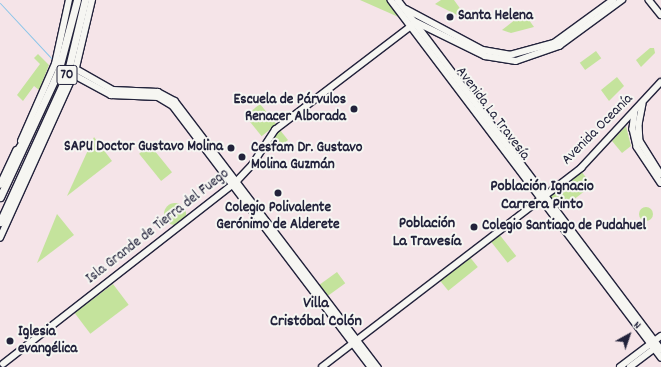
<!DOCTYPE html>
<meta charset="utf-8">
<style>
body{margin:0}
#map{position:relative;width:661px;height:367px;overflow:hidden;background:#f5e4e8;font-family:Dekko,sans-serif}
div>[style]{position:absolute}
.green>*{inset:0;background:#c4e39c;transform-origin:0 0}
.round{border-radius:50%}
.stream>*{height:1px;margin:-0.5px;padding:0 0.5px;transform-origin:0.5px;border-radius:0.5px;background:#8ac5e9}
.roads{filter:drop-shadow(1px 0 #22223b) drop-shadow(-1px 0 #22223b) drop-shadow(0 1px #22223b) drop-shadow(0 -1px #22223b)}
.secondary>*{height:5.5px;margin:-2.75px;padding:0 2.75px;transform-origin:2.75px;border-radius:2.75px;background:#f6f6f2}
.highway>*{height:7px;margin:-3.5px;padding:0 3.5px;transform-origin:3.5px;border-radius:3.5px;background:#f6f6f2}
.dots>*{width:11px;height:11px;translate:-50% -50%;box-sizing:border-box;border:2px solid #f6f6f2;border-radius:50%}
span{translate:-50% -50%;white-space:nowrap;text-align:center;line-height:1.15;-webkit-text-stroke:4px #f6f6f2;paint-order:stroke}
.shield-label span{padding:1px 3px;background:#f6f6f2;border:1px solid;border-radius:3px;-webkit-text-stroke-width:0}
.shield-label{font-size:14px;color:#22223b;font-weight:700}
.poi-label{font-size:15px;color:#22223b;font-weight:700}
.left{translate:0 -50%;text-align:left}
.right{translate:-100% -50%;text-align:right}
.street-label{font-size:15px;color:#22223b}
.neighbourhood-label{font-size:16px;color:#22223b;font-weight:700}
.north{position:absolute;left:609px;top:315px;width:40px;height:40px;-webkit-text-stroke:3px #f6f6f2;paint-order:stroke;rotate:40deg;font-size:11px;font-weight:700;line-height:16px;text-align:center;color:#22223b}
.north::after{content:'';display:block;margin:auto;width:14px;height:18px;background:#22223b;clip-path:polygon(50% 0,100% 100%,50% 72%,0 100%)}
</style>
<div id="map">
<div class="green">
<div style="clip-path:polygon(360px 0,389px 0,403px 19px)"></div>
<div style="clip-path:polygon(441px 0,454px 0,469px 21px,435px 4px)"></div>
<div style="clip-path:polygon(524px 13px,534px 27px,511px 33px,502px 30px)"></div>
<div style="clip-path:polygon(650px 48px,654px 48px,655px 53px,641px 67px,636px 60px)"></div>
<div style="left:596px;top:51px;width:9px;height:20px;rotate:54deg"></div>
<div style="clip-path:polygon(38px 54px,49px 65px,39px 90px,34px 86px,23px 101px,17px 95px,40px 64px,34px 58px)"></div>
<div style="clip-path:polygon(617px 77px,624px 86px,609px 101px,601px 90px)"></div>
<div style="left:260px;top:104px;width:26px;height:19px;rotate:51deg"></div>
<div style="clip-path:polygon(626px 126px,631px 146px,622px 153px,612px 141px)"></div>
<div style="clip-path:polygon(280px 130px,288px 140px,274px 152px,268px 144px)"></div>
<div style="clip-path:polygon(94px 137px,112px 161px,67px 196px)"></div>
<div style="left:150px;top:145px;width:35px;height:14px;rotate:51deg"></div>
<div style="left:581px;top:171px;width:18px;height:41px;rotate:52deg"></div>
<div class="round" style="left:164px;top:203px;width:22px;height:22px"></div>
<div class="round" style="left:639px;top:207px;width:14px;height:14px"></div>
<div style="clip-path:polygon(57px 214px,74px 235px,37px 263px)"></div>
<div style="left:499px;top:234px;width:28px;height:11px;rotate:52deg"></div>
<div style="left:469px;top:256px;width:14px;height:38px;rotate:51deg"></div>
<div style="left:337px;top:272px;width:14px;height:23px;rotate:54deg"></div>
<div style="left:113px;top:284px;width:26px;height:48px;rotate:53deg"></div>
</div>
<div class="stream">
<div style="left:0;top:3px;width:78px;rotate:47.1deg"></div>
</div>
<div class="roads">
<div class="secondary">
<div style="left:391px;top:0;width:448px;rotate:52.9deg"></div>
<div style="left:398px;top:0;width:437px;rotate:53deg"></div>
<div style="left:649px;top:0;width:19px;rotate:51deg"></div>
<div style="left:406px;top:9px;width:87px;rotate:28deg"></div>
<div style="left:483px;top:50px;width:27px;rotate:10deg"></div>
<div style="left:510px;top:55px;width:46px;rotate:-15.3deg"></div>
<div style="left:554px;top:43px;width:73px;rotate:-36.1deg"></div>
<div style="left:414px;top:21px;width:79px;rotate:26.2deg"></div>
<div style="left:485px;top:56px;width:31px;rotate:9deg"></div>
<div style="left:516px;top:61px;width:46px;rotate:-19.2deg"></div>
<div style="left:559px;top:46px;width:78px;rotate:-36.1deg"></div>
<div style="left:76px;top:69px;width:43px;rotate:29.6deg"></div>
<div style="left:113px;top:90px;width:45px;rotate:2.5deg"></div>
<div style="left:158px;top:92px;width:19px;rotate:28deg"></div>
<div style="left:175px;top:101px;width:335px;rotate:52.7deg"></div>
<div style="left:74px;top:75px;width:42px;rotate:28.4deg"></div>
<div style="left:111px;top:95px;width:47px;rotate:2.4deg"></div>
<div style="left:158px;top:97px;width:17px;rotate:31deg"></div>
<div style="left:173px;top:106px;width:328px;rotate:52.8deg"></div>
<div style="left:643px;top:104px;width:20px;rotate:101deg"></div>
<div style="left:639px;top:124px;width:17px;rotate:87deg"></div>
<div style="left:640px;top:141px;width:39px;rotate:58deg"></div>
<div style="left:635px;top:112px;width:17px;rotate:97deg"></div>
<div style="left:633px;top:129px;width:18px;rotate:77deg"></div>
<div style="left:637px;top:147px;width:43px;rotate:56.3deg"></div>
<div style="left:21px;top:141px;width:84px;rotate:-66.2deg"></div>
<div style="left:55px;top:64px;width:66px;rotate:-77.7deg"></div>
<div style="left:0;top:185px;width:38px;rotate:-65deg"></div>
<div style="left:0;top:238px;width:182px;rotate:-65.7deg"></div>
<div style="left:75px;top:72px;width:74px;rotate:-76.7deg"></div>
<div style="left:3px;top:364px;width:297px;rotate:-38deg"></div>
<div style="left:237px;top:181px;width:22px;rotate:-47deg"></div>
<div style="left:252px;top:165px;width:42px;rotate:-56.7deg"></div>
<div style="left:275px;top:130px;width:171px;rotate:-37.4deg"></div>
<div style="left:322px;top:367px;width:327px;rotate:-37.5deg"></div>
<div style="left:581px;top:168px;width:117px;rotate:-47.1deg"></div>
<div style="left:620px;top:367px;width:51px;rotate:-37.1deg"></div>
<div style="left:630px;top:367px;width:34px;rotate:-37deg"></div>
</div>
<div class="highway">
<div style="left:15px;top:154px;width:20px;rotate:-57deg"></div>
<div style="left:0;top:197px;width:138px;rotate:-65.1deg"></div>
<div style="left:58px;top:72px;width:74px;rotate:-75.2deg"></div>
<div style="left:0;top:222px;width:162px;rotate:-65.5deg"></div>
<div style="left:67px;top:75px;width:77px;rotate:-76.5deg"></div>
</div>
</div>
<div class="dots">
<div style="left:450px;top:17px;background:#22223b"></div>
<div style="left:354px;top:109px;background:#22223b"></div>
<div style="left:231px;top:148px;background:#22223b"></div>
<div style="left:242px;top:157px;background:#22223b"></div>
<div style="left:278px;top:193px;background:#22223b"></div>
<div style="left:474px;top:227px;background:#22223b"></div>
<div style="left:10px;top:341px;background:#22223b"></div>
</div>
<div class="shield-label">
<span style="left:67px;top:75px">70</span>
</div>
<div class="poi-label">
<span class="left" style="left:458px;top:17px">Santa Helena</span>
<span class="right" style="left:346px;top:109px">Escuela de Párvulos<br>Renacer Alborada</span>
<span class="right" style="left:223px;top:148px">SAPU Doctor Gustavo Molina</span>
<span class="left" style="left:251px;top:157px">Cesfam Dr. Gustavo<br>Molina Guzmán</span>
<span style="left:278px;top:217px">Colegio Polivalente<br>Gerónimo de Alderete</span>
<span class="left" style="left:482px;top:227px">Colegio Santiago de Pudahuel</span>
<span class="left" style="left:18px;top:341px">Iglesia<br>evangélica</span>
</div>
<div class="street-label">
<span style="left:492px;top:114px;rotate:53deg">Avenida La Travesía</span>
<span style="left:598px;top:130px;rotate:-45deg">Avenida Oceanía</span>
<span style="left:158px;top:227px;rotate:-38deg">Isla Grande de Tierra del Fuego</span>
</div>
<div class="neighbourhood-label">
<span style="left:542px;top:196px">Población Ignacio<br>Carrera Pinto</span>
<span style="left:427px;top:233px">Población<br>La Travesía</span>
<span style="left:316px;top:313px">Villa<br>Cristóbal Colón</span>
</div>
<div class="north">N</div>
</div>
